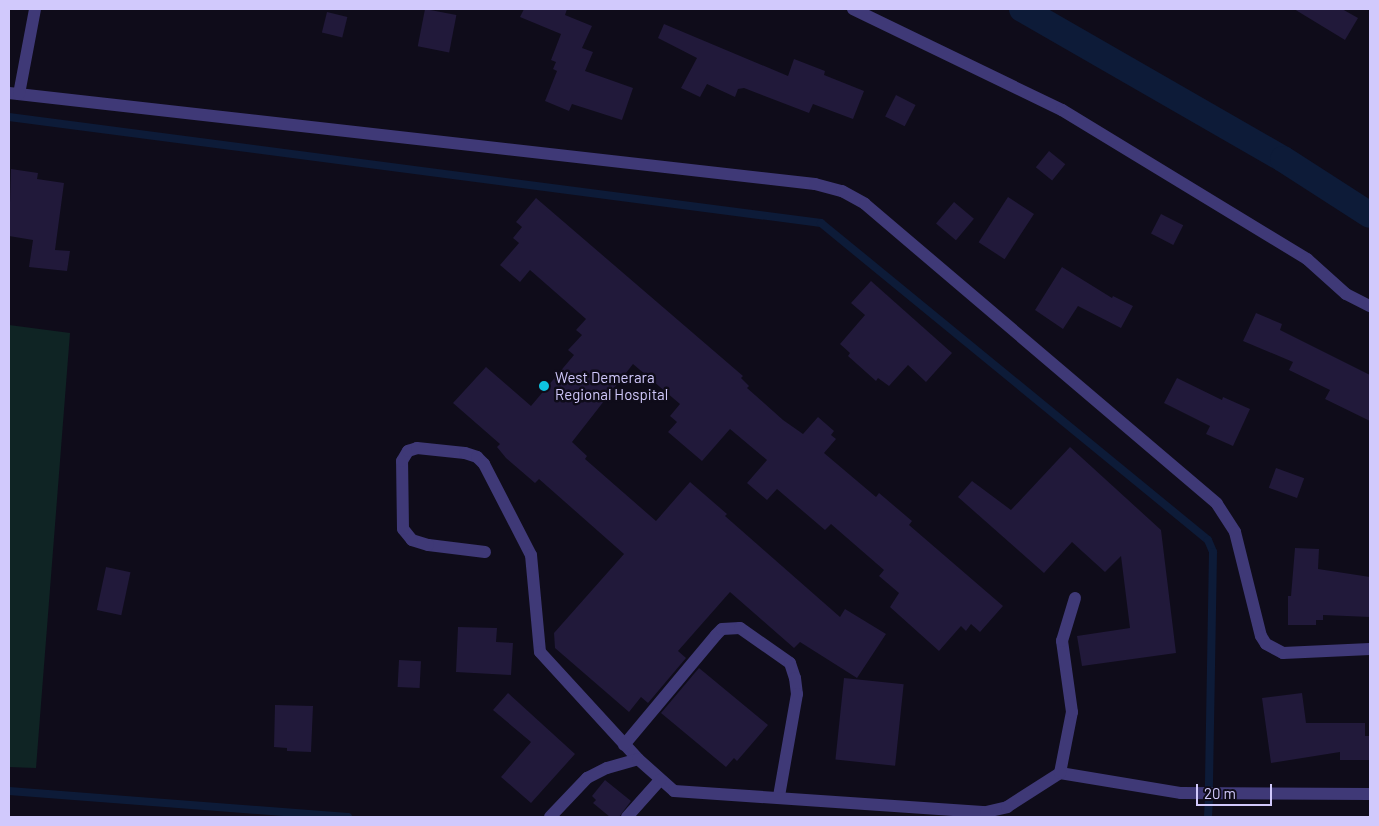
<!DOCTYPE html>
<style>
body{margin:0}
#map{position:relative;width:1379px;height:826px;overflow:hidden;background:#0f0c1a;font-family:Barlow,sans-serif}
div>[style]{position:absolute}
.green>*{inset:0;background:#0f2424}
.stream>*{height:8px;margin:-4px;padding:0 4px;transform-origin:4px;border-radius:4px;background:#0d1b38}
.canal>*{height:26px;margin:-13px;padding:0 13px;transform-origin:13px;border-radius:13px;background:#0d1b38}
.building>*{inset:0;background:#21193a;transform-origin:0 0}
.minor>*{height:12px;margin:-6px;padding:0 6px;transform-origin:6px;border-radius:6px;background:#3f3977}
.dots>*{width:14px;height:14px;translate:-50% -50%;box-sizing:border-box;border:2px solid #0f0c1a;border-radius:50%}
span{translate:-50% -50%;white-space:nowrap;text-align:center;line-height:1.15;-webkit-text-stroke:5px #0f0c1a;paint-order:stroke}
.poi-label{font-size:15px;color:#d1c9fc}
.left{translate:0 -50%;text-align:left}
.frame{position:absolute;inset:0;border:10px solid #d1c9fc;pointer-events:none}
.scale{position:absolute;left:1196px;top:784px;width:76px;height:22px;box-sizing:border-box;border:2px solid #d1c9fc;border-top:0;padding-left:6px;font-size:15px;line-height:18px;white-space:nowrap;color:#d1c9fc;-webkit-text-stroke:4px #0f0c1a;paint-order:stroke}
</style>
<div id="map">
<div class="green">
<div style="clip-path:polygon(9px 325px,70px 333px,36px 768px,9px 767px)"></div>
</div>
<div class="stream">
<div style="left:9px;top:117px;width:819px;rotate:7.44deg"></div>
<div style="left:821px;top:223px;width:500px;rotate:39.32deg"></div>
<div style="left:1208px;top:540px;width:13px;rotate:67deg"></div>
<div style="left:1213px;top:552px;width:236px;rotate:91deg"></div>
<div style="left:9px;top:791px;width:340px;rotate:4.4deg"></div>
<div style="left:1208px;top:817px;width:18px;rotate:-87deg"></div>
</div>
<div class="canal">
<div style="left:1022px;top:9px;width:301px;rotate:29.9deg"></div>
<div style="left:1283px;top:159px;width:103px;rotate:32.8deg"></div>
</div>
<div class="building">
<div style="left:425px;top:9px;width:32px;height:38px;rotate:11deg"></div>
<div style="clip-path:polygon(524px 9px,567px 9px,565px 15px,592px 26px,582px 48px,593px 52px,585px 71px,633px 88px,622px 120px,572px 104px,569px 111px,545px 101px,557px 71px,553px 69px,556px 62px,551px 60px,561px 34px,520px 17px)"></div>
<div style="clip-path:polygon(1294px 9px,1342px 9px,1358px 18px,1345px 40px)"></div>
<div style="left:327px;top:12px;width:21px;height:21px;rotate:14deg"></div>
<div style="clip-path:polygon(664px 24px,788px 76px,794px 59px,825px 71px,824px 75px,864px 91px,853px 119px,813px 104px,809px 113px,744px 88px,738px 89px,735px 97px,707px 84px,700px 97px,681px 88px,697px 58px,658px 38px)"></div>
<div style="left:896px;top:95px;width:22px;height:24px;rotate:27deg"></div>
<div style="left:1049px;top:151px;width:21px;height:21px;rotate:39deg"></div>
<div style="clip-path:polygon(11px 169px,38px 173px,37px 179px,64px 183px,55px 250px,70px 251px,67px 271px,29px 267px,33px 240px,9px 236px)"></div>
<div style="left:1008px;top:197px;width:31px;height:54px;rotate:33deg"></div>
<div style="clip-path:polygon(536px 198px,743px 376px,741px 378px,749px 386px,747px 388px,783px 420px,803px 434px,818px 417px,834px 431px,831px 435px,836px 439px,824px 453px,876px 497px,879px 493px,912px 521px,909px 525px,1003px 606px,980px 632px,971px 624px,966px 631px,961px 626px,939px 651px,890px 607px,899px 593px,879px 576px,884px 570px,831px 524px,825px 530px,777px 489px,767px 500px,747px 483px,767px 460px,730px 429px,702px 461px,668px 432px,677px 422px,670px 416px,680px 404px,633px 364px,572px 442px,587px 456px,585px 459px,656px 521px,690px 482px,727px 514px,725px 516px,840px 617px,845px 609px,886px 634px,857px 678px,800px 642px,794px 648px,730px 592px,678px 651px,686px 658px,648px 703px,641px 697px,629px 712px,555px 648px,554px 633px,624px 554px,539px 479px,535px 483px,506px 458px,497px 447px,500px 444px,453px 403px,486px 367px,531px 406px,574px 355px,568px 350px,582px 335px,576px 330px,586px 319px,530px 270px,520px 282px,500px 265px,519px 243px,513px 238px,522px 227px,516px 222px)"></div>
<div style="left:954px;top:202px;width:26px;height:28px;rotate:40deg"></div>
<div style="left:1161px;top:214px;width:25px;height:22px;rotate:27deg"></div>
<div style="clip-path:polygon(1062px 267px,1112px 298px,1113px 296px,1133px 306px,1121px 328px,1078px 306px,1063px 329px,1035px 310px)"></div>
<div style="clip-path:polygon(871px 281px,952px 353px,926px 382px,908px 365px,889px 386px,878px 378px,876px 381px,848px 356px,850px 353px,840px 344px,865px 315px,851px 303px)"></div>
<div style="clip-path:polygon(1256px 313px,1282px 324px,1280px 330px,1370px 375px,1370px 421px,1325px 399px,1330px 390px,1289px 370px,1293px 362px,1243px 341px)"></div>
<div style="clip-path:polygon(1177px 378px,1222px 400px,1223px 397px,1250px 409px,1233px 446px,1206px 434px,1210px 426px,1164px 403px)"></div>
<div style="clip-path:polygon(1070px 447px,1161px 530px,1176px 653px,1082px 666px,1077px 636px,1130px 628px,1121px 556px,1105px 572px,1072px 542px,1044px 573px,958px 497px,972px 481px,1011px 510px)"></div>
<div style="left:1276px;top:468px;width:30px;height:21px;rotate:20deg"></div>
<div style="clip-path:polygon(1295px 548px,1319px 549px,1318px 569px,1370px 577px,1370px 617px,1323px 615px,1323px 620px,1316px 620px,1316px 625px,1288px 625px,1288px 596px,1291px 596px)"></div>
<div style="left:106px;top:567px;width:25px;height:44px;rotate:12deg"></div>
<div style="clip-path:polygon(458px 627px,497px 628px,496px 642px,513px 643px,511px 675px,456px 672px)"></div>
<div style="left:399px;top:660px;width:22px;height:27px;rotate:3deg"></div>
<div style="clip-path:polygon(699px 668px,768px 725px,737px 761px,734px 758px,726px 767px,661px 713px)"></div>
<div style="left:844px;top:678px;width:60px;height:82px;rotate:6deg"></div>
<div style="clip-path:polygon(508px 693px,575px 754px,531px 803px,501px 777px,531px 742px,493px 710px)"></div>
<div style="clip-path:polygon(1302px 693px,1306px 723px,1365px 723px,1365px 736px,1370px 736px,1370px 760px,1340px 760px,1340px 752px,1271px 763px,1262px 698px)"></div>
<div style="clip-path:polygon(275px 705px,313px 706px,311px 752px,287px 751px,287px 748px,274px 747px)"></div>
<div style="clip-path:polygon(605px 780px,631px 801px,619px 817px,610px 817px,593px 803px,596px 800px,592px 796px)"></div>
</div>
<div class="minor">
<div style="left:853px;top:9px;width:232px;rotate:25.8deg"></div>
<div style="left:1062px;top:110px;width:287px;rotate:31.3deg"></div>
<div style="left:1307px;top:259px;width:52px;rotate:41.9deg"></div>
<div style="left:1346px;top:294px;width:27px;rotate:27deg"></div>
<div style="left:9px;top:93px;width:811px;rotate:6.44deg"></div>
<div style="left:815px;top:184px;width:28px;rotate:15deg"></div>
<div style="left:842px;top:191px;width:26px;rotate:29deg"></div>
<div style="left:865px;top:204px;width:462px;rotate:40.4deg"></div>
<div style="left:1217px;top:504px;width:33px;rotate:57deg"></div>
<div style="left:1235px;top:532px;width:107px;rotate:76deg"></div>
<div style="left:1261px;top:636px;width:9px;rotate:58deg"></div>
<div style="left:1266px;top:644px;width:19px;rotate:28deg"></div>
<div style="left:1283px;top:653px;width:87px;rotate:-2.6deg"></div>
<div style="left:19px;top:94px;width:86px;rotate:-79.3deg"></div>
<div style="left:485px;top:552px;width:57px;rotate:-173deg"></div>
<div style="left:428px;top:545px;width:17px;rotate:-163deg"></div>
<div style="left:412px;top:540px;width:14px;rotate:-129deg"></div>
<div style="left:403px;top:529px;width:68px;rotate:-90.8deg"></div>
<div style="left:402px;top:461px;width:12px;rotate:-59deg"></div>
<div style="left:408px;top:451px;width:9px;rotate:-18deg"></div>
<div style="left:417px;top:448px;width:48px;rotate:5.9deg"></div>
<div style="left:465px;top:453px;width:13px;rotate:18deg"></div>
<div style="left:477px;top:457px;width:10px;rotate:45deg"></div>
<div style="left:484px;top:464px;width:102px;rotate:62.7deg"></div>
<div style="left:531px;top:555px;width:97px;rotate:84.7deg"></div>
<div style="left:540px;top:652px;width:145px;rotate:47.5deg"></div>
<div style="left:624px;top:745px;width:143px;rotate:-50.1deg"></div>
<div style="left:716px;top:635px;width:8px;rotate:-45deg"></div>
<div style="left:722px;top:629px;width:18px;rotate:-3deg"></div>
<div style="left:740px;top:628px;width:61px;rotate:35deg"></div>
<div style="left:790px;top:663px;width:16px;rotate:72deg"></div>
<div style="left:795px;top:678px;width:16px;rotate:83deg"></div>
<div style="left:797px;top:694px;width:104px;rotate:100deg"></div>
<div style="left:1060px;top:773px;width:123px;rotate:9.4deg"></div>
<div style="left:1181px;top:793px;width:189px;rotate:0.3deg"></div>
<div style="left:550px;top:817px;width:54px;rotate:-46.5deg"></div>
<div style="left:587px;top:778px;width:22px;rotate:-27deg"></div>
<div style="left:607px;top:768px;width:32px;rotate:-16deg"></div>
<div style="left:638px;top:759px;width:48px;rotate:41.6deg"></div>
<div style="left:674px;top:791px;width:313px;rotate:3.9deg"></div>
<div style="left:986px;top:812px;width:22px;rotate:-13deg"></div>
<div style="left:1007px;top:807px;width:63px;rotate:-32.7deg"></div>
<div style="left:1060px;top:773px;width:62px;rotate:-78.9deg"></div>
<div style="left:1072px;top:712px;width:72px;rotate:-98deg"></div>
<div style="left:1062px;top:641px;width:45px;rotate:-73.2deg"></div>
<div style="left:627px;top:817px;width:50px;rotate:-48.3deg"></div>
</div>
<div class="dots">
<div style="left:544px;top:386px;background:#0ec4e3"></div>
</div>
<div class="poi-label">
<span class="left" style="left:555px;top:386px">West Demerara<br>Regional Hospital</span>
</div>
<div class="frame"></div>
<div class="scale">20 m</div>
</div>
